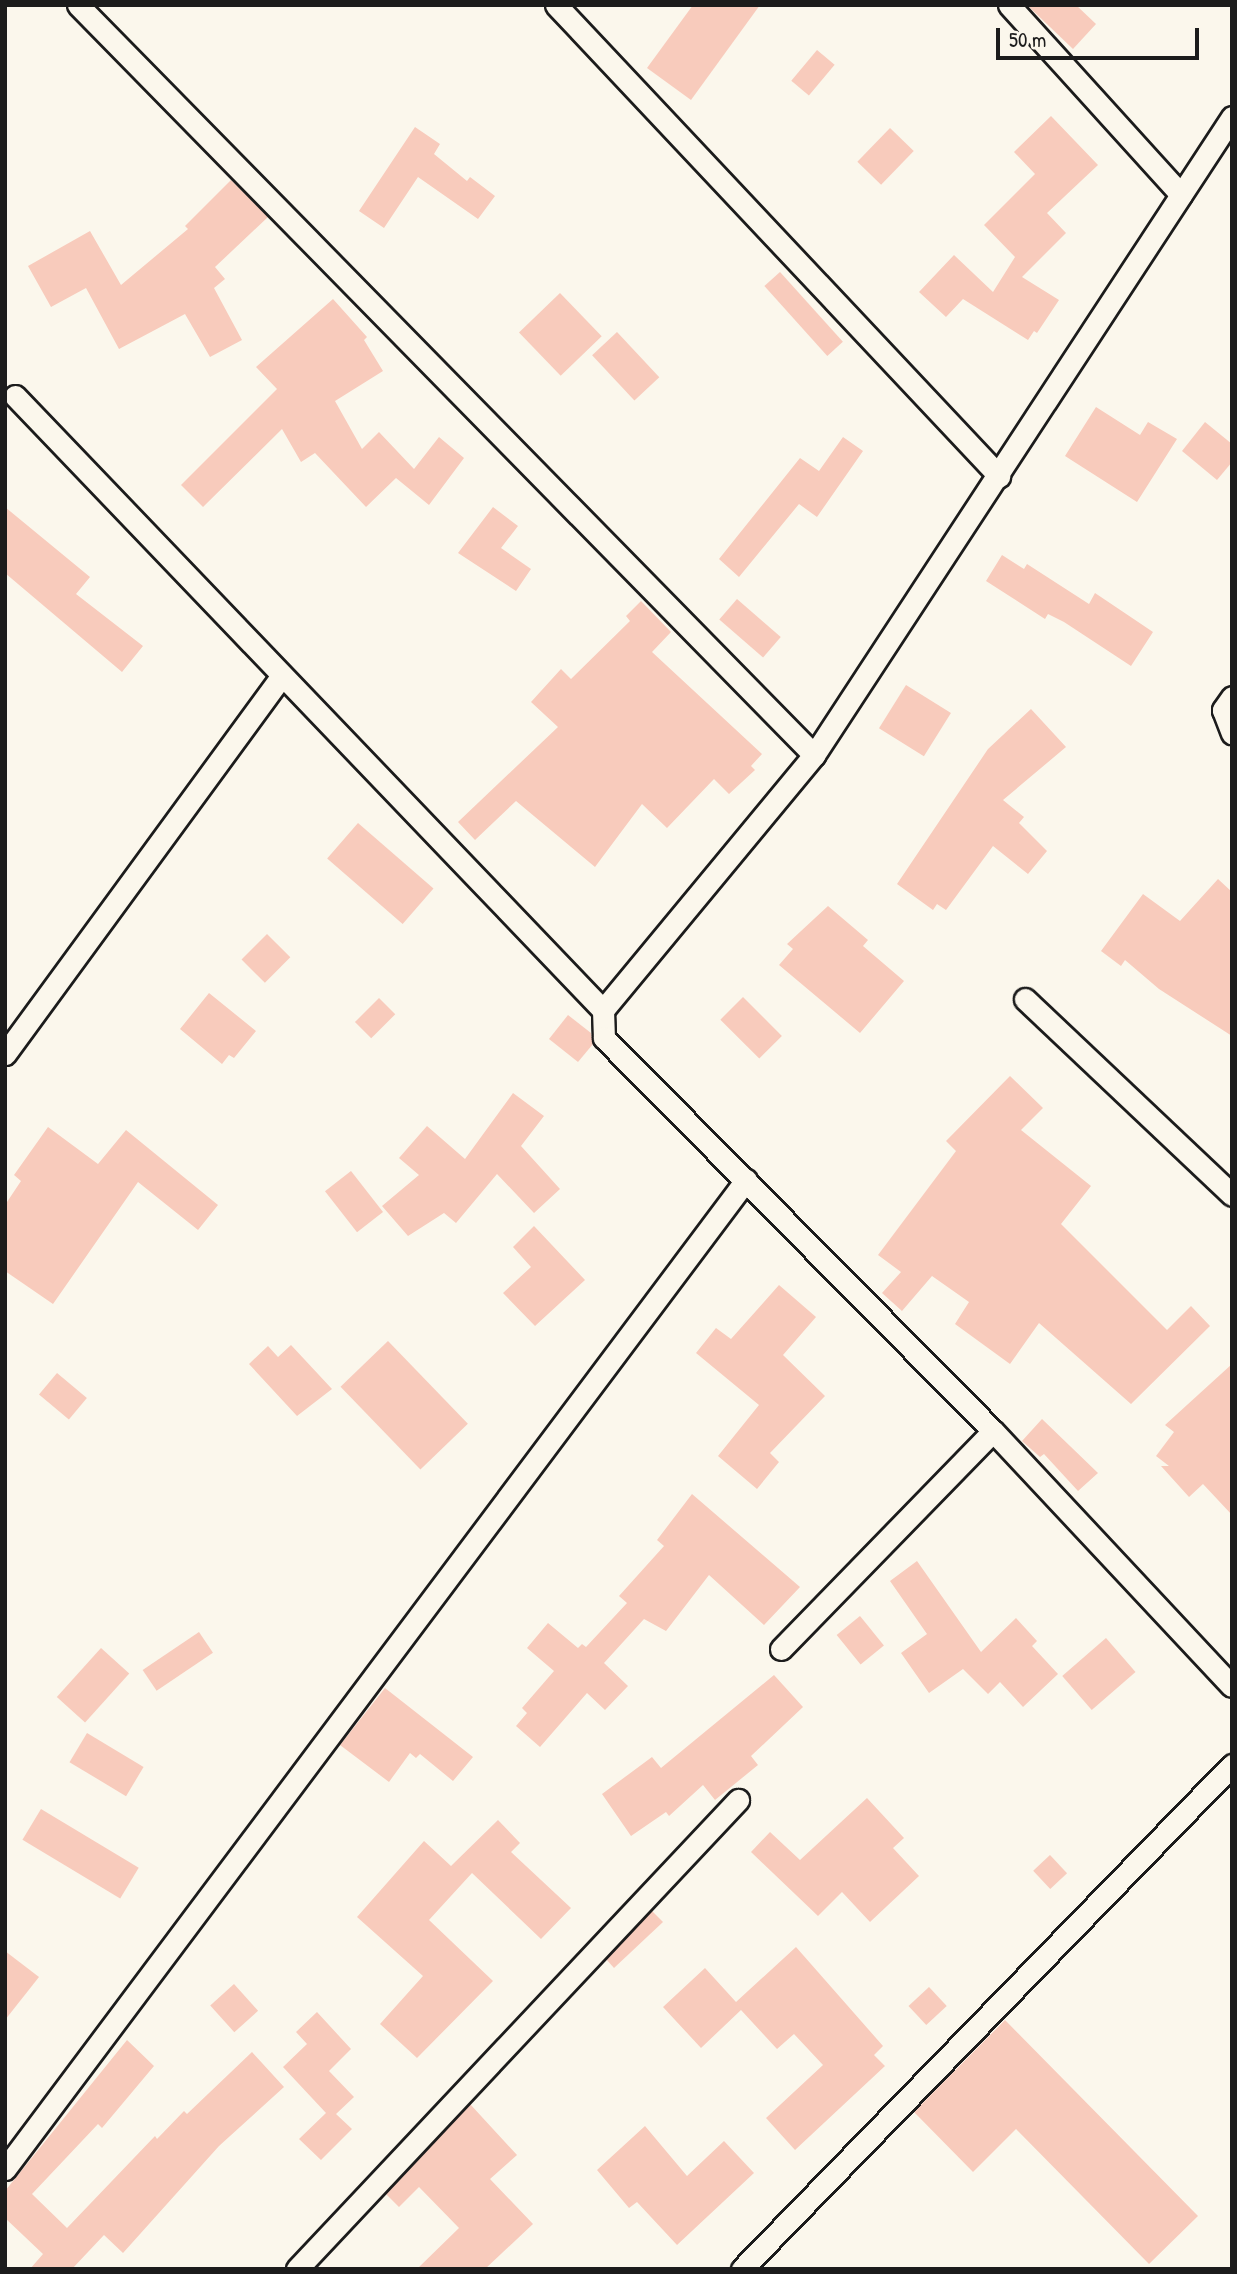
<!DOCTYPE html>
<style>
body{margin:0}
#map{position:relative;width:1237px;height:2274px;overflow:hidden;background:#fbf7ec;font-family:"Patrick Hand",sans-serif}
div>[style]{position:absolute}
.building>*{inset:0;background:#f8cbbc;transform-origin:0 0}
.roads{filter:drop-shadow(2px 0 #1c1c1c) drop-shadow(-2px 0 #1c1c1c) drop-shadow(0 2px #1c1c1c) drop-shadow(0 -2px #1c1c1c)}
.minor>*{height:21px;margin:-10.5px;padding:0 10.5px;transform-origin:10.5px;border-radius:10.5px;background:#fbf7ec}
span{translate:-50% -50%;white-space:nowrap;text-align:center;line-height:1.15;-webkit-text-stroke:5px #fbf7ec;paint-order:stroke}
.frame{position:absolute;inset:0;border:7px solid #1c1c1c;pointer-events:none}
.scale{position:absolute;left:996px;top:28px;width:203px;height:32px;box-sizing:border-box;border:4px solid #1c1c1c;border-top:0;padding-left:9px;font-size:21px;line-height:24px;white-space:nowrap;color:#1c1c1c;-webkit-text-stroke:5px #fbf7ec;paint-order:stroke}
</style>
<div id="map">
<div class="building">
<div style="clip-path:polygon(693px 5px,760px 5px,691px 100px,647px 68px)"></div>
<div style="clip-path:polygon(1027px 5px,1076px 5px,1096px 24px,1073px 49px)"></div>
<div style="left:817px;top:50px;width:23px;height:40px;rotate:40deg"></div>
<div style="clip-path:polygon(1051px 116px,1098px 165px,1047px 213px,1066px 233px,1022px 277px,1059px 300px,1037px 333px,1034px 331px,1028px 340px,963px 299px,946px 317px,919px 292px,954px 255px,993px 292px,1015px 257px,984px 225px,1035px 174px,1014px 152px)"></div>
<div style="clip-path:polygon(415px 127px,440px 144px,434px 154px,467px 181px,470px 177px,495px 196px,478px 219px,418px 177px,384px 228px,359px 211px)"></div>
<div style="left:890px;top:128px;width:33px;height:47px;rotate:44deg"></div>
<div style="clip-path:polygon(231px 180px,268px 217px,215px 267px,225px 279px,214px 288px,242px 340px,210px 357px,185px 314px,119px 349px,86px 288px,51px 307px,28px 266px,90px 231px,121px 285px,188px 229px,185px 226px)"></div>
<div style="left:780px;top:272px;width:94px;height:21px;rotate:48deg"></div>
<div style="left:560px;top:293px;width:60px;height:57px;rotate:46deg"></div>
<div style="clip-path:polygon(333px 299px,367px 337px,364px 340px,383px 371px,335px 401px,362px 449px,379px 432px,414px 469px,439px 437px,464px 458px,429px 505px,396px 478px,366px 507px,315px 453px,301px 462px,282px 429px,203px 507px,181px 485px,277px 389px,256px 367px)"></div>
<div style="left:617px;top:332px;width:62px;height:34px;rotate:47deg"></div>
<div style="clip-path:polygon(1096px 407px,1140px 435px,1148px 422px,1177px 439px,1137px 502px,1065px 456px)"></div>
<div style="clip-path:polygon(1205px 422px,1232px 444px,1232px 462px,1217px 480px,1182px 451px)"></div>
<div style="clip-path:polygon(843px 437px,863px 451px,817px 517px,799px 504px,739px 577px,719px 559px,800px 458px,819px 471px)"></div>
<div style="clip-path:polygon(5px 507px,90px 577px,76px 594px,143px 646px,122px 672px,5px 573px)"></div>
<div style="clip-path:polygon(493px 507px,518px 526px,501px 548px,531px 569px,516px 591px,458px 553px)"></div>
<div style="clip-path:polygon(1002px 555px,1024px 569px,1027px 564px,1089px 604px,1095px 593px,1153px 632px,1131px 666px,1064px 622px,1048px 614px,1045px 619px,986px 581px)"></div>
<div style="left:737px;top:599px;width:58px;height:27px;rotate:41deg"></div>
<div style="clip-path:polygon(641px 601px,671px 632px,652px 652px,762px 754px,751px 766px,755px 770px,729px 794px,714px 779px,667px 828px,642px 804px,595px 867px,516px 801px,475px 840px,458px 822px,558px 727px,531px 702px,561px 669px,571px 679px,630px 621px,626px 616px)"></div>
<div style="left:906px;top:685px;width:53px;height:51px;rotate:32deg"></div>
<div style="clip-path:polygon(1031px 709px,1066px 747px,1003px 800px,1024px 817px,1019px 823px,1047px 851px,1028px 874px,993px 846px,946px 910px,937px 904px,933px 910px,897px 884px,988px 749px)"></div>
<div style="left:358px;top:823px;width:100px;height:47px;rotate:41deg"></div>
<div style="clip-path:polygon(1218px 879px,1232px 892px,1232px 1036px,1159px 989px,1125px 960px,1121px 966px,1101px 951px,1143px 894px,1180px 921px)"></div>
<div style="clip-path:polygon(828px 906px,868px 940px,863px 946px,904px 981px,860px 1033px,779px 965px,793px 949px,787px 944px)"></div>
<div style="left:267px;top:934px;width:33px;height:36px;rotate:45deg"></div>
<div style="clip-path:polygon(209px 993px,256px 1031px,234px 1058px,229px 1055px,222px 1064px,180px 1029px)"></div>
<div style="left:743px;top:997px;width:55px;height:32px;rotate:45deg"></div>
<div style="left:379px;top:998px;width:23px;height:34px;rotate:45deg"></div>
<div style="clip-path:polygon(568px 1015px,591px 1033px,593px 1044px,578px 1062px,549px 1039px)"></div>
<div style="clip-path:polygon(1010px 1076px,1043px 1108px,1021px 1130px,1091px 1186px,1061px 1224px,1167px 1330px,1191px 1306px,1210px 1326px,1131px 1404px,1039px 1323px,1010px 1364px,955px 1324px,969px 1302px,932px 1276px,902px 1311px,882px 1293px,901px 1272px,878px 1255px,956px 1151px,946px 1141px)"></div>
<div style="clip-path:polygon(513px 1093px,544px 1116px,521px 1146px,560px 1189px,534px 1213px,497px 1174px,456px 1223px,444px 1213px,408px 1236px,382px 1206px,419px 1175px,399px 1158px,427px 1126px,465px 1159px)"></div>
<div style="clip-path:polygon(48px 1127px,98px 1164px,126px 1130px,218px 1205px,198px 1230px,138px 1182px,53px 1304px,5px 1271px,5px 1205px,21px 1181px,14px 1175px)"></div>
<div style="left:351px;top:1171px;width:52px;height:33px;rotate:52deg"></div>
<div style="clip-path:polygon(534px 1226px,585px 1280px,535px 1326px,503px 1293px,531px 1267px,513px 1247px)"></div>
<div style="clip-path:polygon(779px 1285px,816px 1317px,783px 1355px,825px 1396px,770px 1453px,779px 1462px,757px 1489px,718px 1456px,759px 1405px,696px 1353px,716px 1328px,731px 1339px)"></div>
<div style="left:388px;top:1341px;width:115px;height:66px;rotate:46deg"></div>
<div style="clip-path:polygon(291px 1345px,332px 1389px,297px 1416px,249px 1364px,268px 1346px,278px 1357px)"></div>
<div style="clip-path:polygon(1232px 1364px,1232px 1515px,1203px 1484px,1189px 1497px,1161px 1466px,1169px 1466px,1156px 1456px,1174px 1432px,1165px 1425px)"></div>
<div style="left:57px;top:1373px;width:39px;height:28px;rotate:40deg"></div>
<div style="clip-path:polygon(1042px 1419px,1098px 1473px,1078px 1491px,1044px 1454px,1040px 1457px,1022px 1441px)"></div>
<div style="clip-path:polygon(692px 1494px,800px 1587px,764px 1625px,709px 1575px,666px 1631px,644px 1619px,604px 1663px,628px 1686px,605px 1710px,587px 1693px,540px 1747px,516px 1726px,527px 1713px,522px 1708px,554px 1671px,527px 1648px,548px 1623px,578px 1648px,582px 1644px,586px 1647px,627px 1603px,619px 1596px,664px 1546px,657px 1540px)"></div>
<div style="clip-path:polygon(917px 1561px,981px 1652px,1016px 1618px,1037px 1641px,1032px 1646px,1058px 1674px,1023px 1707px,1000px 1682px,988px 1694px,963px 1669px,929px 1693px,901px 1653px,927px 1634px,890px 1581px)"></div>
<div style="left:860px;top:1616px;width:38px;height:30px;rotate:51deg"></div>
<div style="left:199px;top:1632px;width:25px;height:68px;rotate:56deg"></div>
<div style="left:1106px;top:1638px;width:45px;height:58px;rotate:49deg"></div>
<div style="left:101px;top:1648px;width:38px;height:66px;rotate:42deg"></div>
<div style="clip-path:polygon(774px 1675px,803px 1707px,751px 1756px,758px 1765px,715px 1800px,703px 1785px,669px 1816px,666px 1812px,631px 1836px,602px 1794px,652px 1757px,661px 1768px)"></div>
<div style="clip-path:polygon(385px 1688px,473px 1757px,453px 1781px,420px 1754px,416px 1758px,410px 1753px,389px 1782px,340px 1745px)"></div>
<div style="left:87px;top:1733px;width:66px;height:34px;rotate:31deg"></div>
<div style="clip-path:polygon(867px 1798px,904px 1838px,893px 1848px,919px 1876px,870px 1922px,842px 1892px,818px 1916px,751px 1852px,770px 1832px,800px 1860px)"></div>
<div style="left:41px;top:1809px;width:114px;height:36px;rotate:31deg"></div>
<div style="clip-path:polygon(498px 1820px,520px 1843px,511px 1852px,571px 1908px,541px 1939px,472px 1873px,429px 1920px,493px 1981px,417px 2058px,380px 2024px,423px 1976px,357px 1917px,424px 1841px,451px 1866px)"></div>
<div style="left:1050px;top:1855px;width:25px;height:23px;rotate:47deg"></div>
<div style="clip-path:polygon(652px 1911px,663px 1922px,614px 1968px,606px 1959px)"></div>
<div style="clip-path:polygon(796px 1947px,883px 2046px,874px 2055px,885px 2066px,795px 2150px,766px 2118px,823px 2065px,794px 2034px,777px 2049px,741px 2010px,701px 2048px,663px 2007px,705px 1968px,736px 2002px)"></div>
<div style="clip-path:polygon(5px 1951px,39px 1977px,5px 2020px)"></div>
<div style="left:234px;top:1984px;width:36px;height:32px;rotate:48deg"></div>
<div style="left:929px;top:1987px;width:26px;height:28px;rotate:47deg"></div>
<div style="clip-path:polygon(317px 2012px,351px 2049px,329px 2071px,354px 2097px,336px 2114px,352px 2129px,321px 2160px,299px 2139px,326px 2113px,283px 2067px,307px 2044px,296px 2032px)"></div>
<div style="clip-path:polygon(1005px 2020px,1198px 2216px,1149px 2264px,1016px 2129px,973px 2172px,914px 2112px)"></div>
<div style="clip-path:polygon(127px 2040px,154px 2066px,102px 2128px,98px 2124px,32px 2194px,67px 2228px,155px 2136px,157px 2139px,184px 2111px,187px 2114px,252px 2052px,284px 2087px,219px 2146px,123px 2253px,104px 2235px,72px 2269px,30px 2269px,43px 2254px,5px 2218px,5px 2191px)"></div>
<div style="clip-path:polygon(470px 2104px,517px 2155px,490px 2179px,533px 2224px,485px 2269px,417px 2269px,459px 2228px,419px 2187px,399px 2207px,386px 2194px)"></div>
<div style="clip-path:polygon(645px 2126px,687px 2176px,724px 2141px,754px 2173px,677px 2245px,637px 2202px,629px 2208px,597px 2170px)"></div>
</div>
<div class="roads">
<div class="minor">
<div style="left:78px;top:5px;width:1051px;rotate:45.54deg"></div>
<div style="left:556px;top:5px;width:647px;rotate:46.75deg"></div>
<div style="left:1009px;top:5px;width:256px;rotate:47.8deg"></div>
<div style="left:1232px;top:117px;width:763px;rotate:123.23deg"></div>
<div style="left:814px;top:755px;width:331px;rotate:129.6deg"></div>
<div style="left:603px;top:1010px;width:28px;rotate:88deg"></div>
<div style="left:604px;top:1038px;width:553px;rotate:45.29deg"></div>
<div style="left:993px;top:1431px;width:349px;rotate:46.9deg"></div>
<div style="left:15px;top:396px;width:850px;rotate:46.24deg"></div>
<div style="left:1232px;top:697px;width:16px;rotate:125deg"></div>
<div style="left:1223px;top:710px;width:25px;rotate:69deg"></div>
<div style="left:1025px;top:999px;width:285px;rotate:43.4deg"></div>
<div style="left:5px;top:1054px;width:469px;rotate:-53.8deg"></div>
<div style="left:781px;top:1649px;width:304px;rotate:-45.8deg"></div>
<div style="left:5px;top:2169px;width:1236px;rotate:-53.16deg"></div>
<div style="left:297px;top:2269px;width:644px;rotate:-46.76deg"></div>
<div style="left:742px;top:2269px;width:703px;rotate:-45.81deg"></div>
</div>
</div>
<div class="frame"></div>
<div class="scale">50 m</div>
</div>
